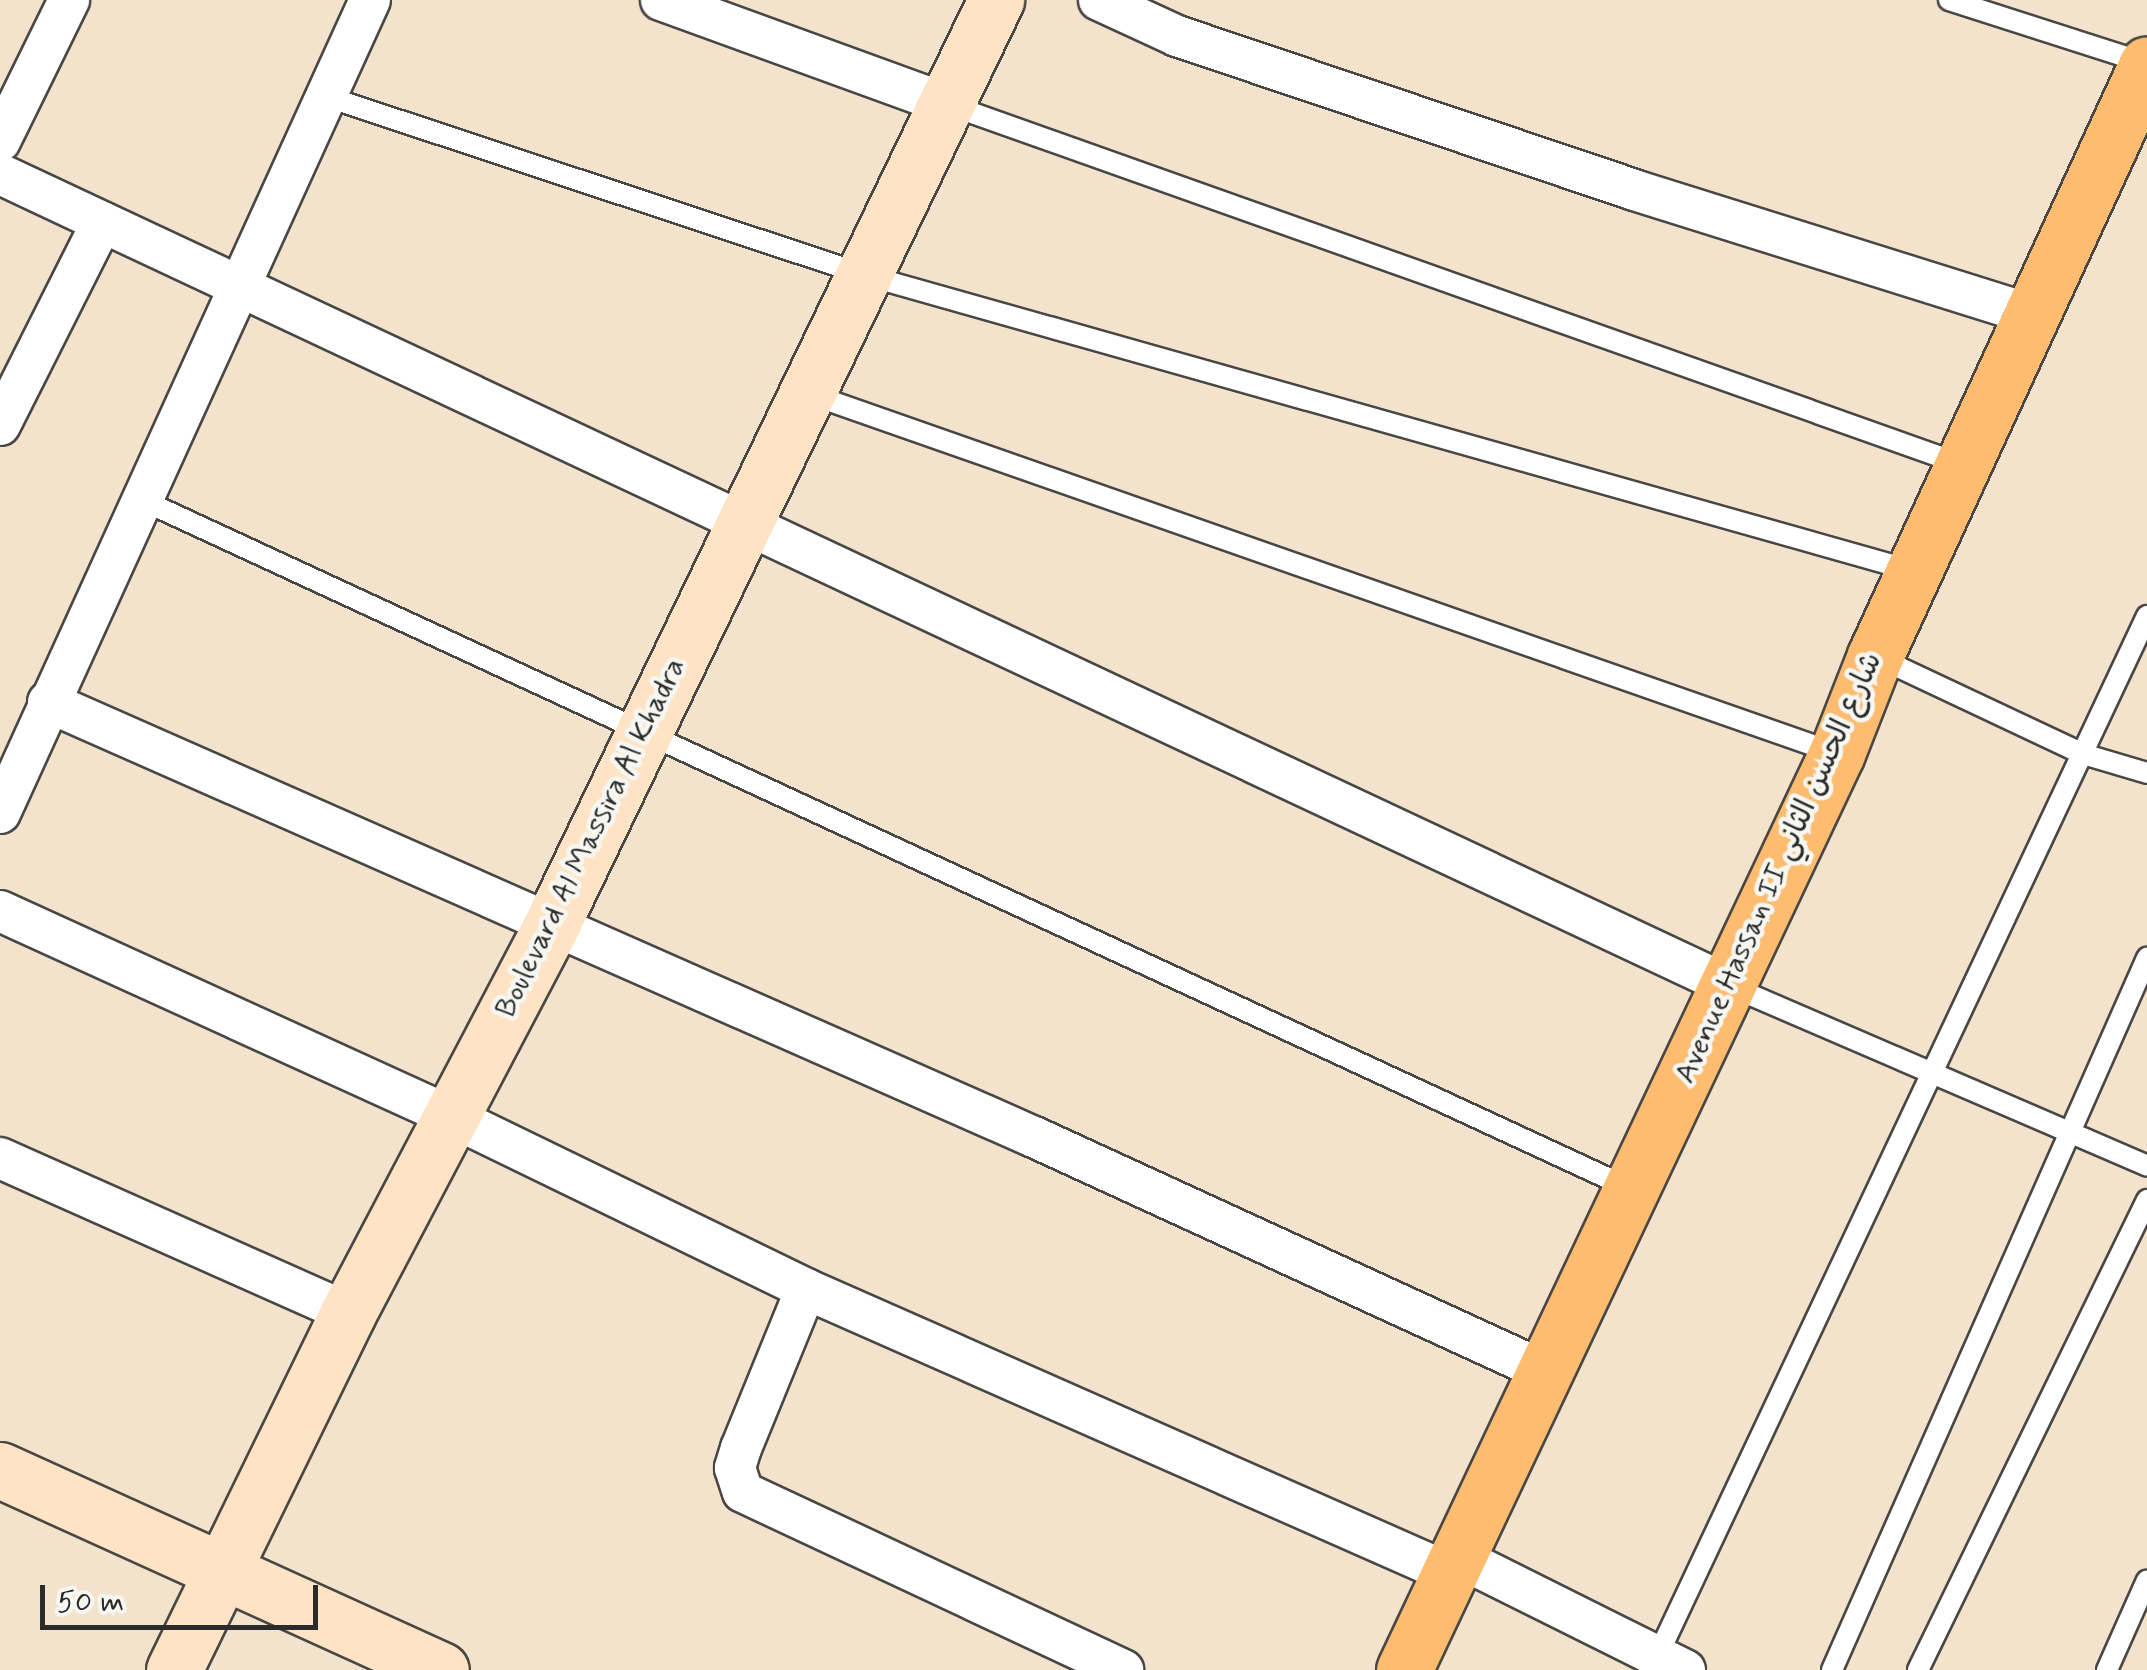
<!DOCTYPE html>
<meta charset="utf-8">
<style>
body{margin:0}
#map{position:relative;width:2147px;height:1670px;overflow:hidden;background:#f3e3cd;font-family:Mynerve,"Playpen Sans Arabic",sans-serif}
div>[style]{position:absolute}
.roads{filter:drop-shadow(2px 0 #494743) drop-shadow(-2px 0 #494743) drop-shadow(0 2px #494743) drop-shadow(0 -2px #494743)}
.lane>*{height:20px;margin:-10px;padding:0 10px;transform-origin:10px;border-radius:10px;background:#fff}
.street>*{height:40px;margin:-20px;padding:0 20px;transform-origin:20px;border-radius:20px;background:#fff}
.secondary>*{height:55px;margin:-27.5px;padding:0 27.5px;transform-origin:27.5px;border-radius:27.5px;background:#fee4c5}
.primary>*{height:55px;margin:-27.5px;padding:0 27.5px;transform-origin:27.5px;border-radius:27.5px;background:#fdbc6f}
span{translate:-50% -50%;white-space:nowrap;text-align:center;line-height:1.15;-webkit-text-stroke:9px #f6f6f2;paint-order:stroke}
.street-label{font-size:30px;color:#2b2b2b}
.scale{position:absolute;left:40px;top:1585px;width:278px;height:45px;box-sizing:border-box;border:5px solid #2b2b2b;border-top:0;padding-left:12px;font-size:30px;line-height:35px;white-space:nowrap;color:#2b2b2b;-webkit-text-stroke:8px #f6f6f2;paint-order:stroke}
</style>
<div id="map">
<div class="roads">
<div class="lane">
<div style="left:1949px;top:0;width:206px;rotate:17.8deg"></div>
<div style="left:328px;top:97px;width:566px;rotate:18.34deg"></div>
<div style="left:865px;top:275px;width:1090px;rotate:15.76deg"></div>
<div style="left:947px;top:104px;width:1076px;rotate:19.55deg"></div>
<div style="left:810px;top:394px;width:1086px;rotate:19.3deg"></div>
<div style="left:140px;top:499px;width:1643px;rotate:24.83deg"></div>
<div style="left:1877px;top:657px;width:228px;rotate:25.2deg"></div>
<div style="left:2083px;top:754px;width:67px;rotate:16.5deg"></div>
<div style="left:1730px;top:986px;width:454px;rotate:23.3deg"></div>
<div style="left:1656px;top:1659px;width:1153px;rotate:-64.79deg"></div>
<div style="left:1832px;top:1670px;width:779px;rotate:-66.13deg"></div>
<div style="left:1918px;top:1670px;width:523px;rotate:-64.02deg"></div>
<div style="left:2107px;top:1670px;width:98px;rotate:-66deg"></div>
</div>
<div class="street">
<div style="left:661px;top:0;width:304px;rotate:20deg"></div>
<div style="left:1099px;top:0;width:86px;rotate:24.8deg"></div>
<div style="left:1177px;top:36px;width:482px;rotate:18.6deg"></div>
<div style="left:1634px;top:190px;width:419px;rotate:17.4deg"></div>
<div style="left:0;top:141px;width:157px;rotate:-63.9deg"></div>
<div style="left:0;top:174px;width:1909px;rotate:25.14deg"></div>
<div style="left:0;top:425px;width:227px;rotate:-63.3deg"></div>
<div style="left:48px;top:702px;width:1078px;rotate:23.81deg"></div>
<div style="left:1034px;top:1137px;width:563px;rotate:24.65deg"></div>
<div style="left:0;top:813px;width:893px;rotate:-65.53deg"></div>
<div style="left:0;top:911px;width:494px;rotate:24.5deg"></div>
<div style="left:450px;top:1116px;width:396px;rotate:25.9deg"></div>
<div style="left:806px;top:1289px;width:703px;rotate:23.83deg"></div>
<div style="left:0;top:1158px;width:381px;rotate:24deg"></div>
<div style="left:806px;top:1289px;width:172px;rotate:112.2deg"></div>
<div style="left:741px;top:1448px;width:21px;rotate:107deg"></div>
<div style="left:735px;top:1468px;width:25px;rotate:72deg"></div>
<div style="left:743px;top:1492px;width:420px;rotate:25.1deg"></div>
<div style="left:1456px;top:1556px;width:256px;rotate:26.5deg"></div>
</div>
<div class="secondary">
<div style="left:0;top:1470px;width:484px;rotate:24.4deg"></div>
<div style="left:174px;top:1670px;width:397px;rotate:-64deg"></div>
<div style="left:348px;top:1313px;width:435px;rotate:-62.3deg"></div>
<div style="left:550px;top:928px;width:1030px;rotate:-64.33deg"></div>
</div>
<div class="primary">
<div style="left:1404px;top:1670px;width:1014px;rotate:-64.72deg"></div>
<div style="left:1837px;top:753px;width:104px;rotate:-68.6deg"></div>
<div style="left:1875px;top:656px;width:651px;rotate:-65.32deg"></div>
</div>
</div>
<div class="street-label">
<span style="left:591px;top:838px;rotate:-64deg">Boulevard Al Massira Al Khadra</span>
<span style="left:1779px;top:868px;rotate:-66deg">Avenue Hassan II شارع الحسن الثاني</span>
</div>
<div class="scale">50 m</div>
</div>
